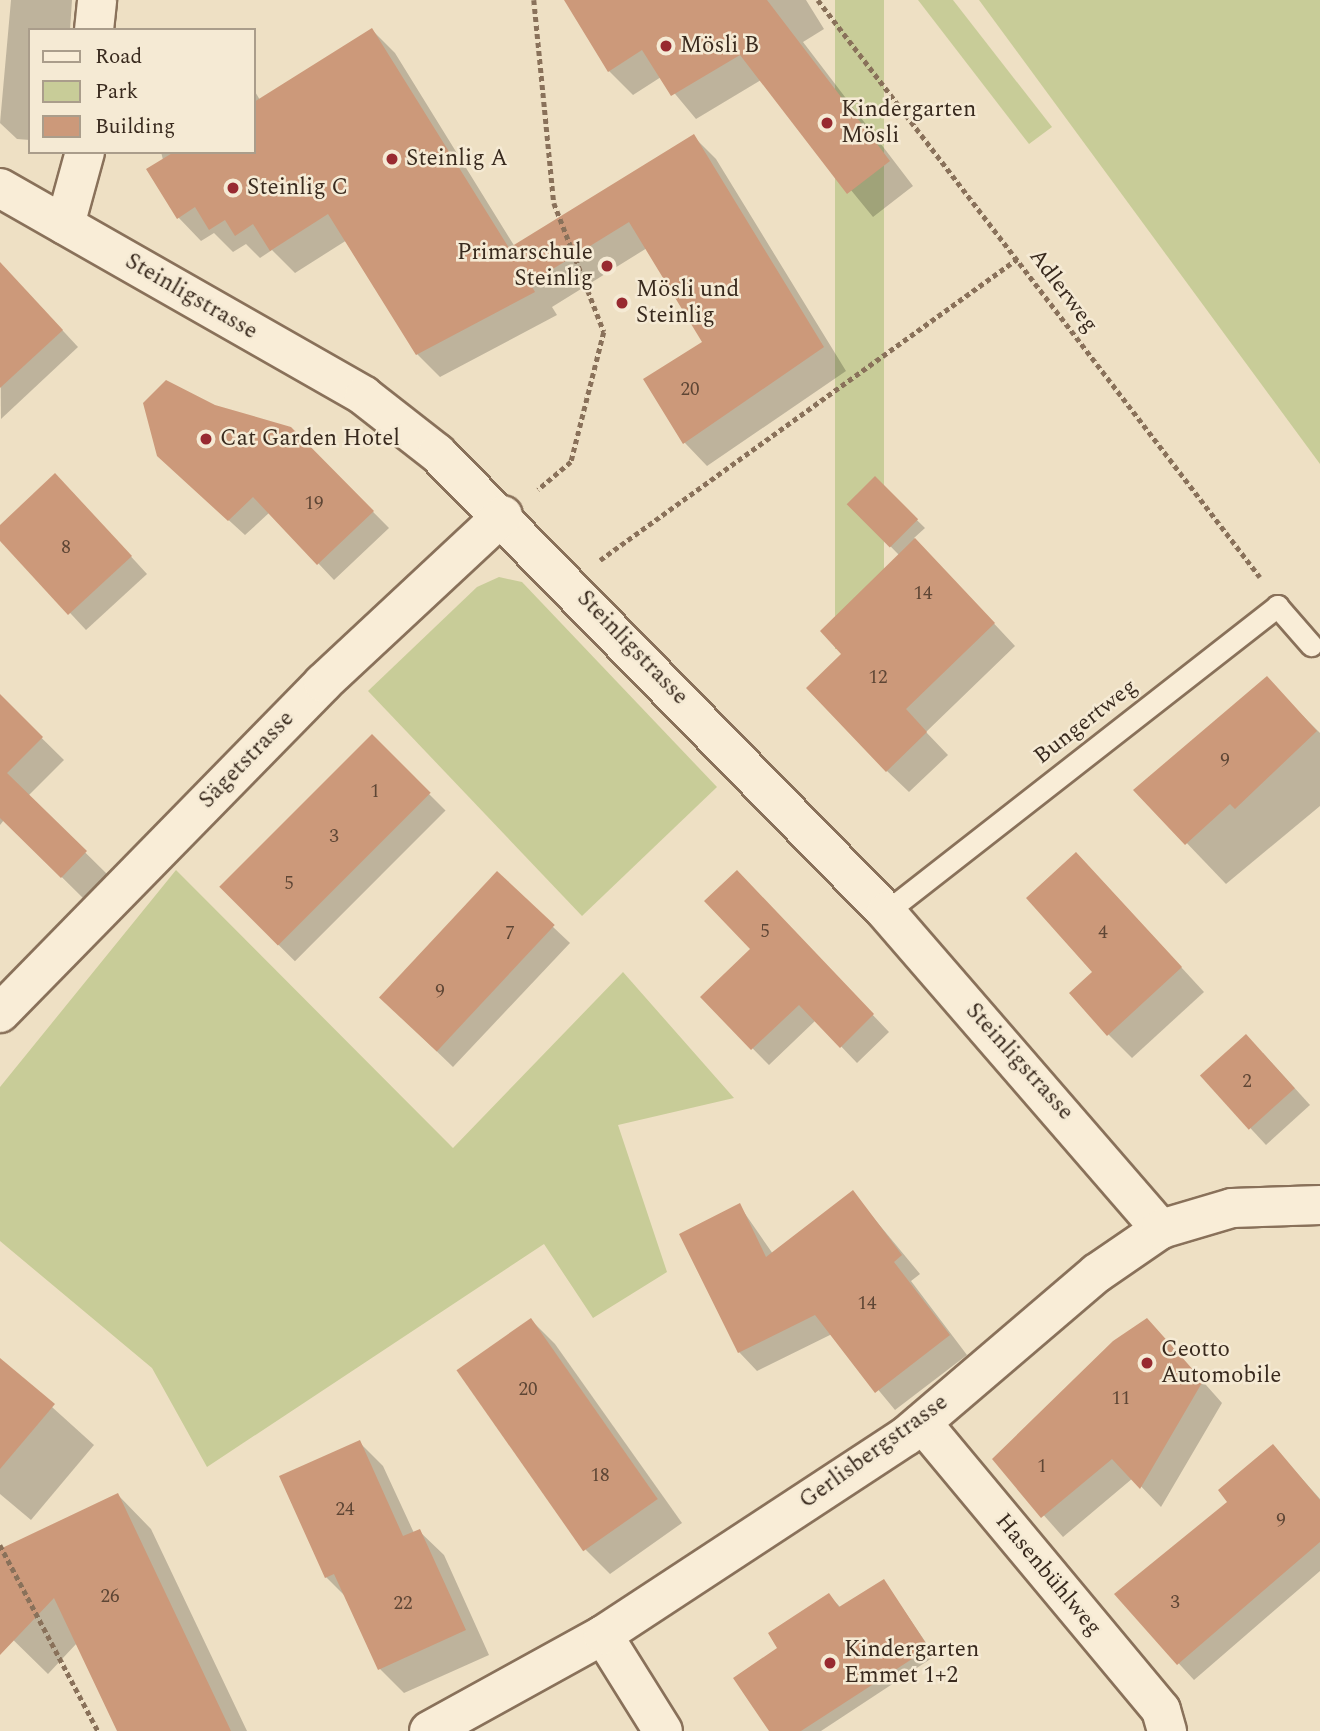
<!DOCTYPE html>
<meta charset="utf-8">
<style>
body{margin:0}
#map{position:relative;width:1320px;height:1731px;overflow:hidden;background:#eee0c4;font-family:Spectral,serif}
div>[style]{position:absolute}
.green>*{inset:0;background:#c8cc98;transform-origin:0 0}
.shadow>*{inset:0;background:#0003;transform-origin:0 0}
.building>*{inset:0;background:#cc997a;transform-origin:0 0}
.path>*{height:4.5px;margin-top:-2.25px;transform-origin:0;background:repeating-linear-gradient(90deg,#89715a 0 5px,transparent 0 8.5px)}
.roads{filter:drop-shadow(2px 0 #89715a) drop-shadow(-2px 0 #89715a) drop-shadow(0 2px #89715a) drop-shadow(0 -2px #89715a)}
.lane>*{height:21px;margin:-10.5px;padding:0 10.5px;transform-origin:10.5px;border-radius:10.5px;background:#f9edd7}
.street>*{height:38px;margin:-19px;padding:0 19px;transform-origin:19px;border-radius:19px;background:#f9edd7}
.dots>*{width:19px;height:19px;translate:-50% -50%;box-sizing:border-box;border:4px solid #f5ead4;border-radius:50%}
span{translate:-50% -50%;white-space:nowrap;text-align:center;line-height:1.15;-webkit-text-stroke:5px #f5ead4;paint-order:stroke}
.number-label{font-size:19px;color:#5e4635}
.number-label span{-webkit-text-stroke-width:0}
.poi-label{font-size:23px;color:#392a1e}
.left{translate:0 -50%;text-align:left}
.right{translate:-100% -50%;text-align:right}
.street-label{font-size:23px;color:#392a1e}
.legend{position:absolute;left:28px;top:28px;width:228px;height:126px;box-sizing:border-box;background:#f5ead4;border:2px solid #aa9d8b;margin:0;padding:9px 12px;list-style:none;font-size:21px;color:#392a1e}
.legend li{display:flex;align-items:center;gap:14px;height:35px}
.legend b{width:35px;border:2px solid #aa9d8b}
</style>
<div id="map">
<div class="green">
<div style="left:835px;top:0;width:49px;height:649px"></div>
<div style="clip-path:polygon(918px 0,953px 0,1052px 127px,1029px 144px)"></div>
<div style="clip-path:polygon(979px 0,1320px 0,1320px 464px)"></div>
<div style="clip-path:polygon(499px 577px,522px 582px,717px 787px,582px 916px,368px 691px,477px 587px)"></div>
<div style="clip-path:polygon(176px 870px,453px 1148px,623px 972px,734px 1098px,618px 1125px,667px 1272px,593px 1318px,544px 1244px,207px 1467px,152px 1368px,0 1241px,0 1087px)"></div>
</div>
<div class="shadow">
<div style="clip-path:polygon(11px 0,72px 0,70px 30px,30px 30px,30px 140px,17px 139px,0 123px)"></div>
<div style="clip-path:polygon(574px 0,806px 0,824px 29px,803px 42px,913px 186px,873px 217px,761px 80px,696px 119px,661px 77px,633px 95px,609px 71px)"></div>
<div style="clip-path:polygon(372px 30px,395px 53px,515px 247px,693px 136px,716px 159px,846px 371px,707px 466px,685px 443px,645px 379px,704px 343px,647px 248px,552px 307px,557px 315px,440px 377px,417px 354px,347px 240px,295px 273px,272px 250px,260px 258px,246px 244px,233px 252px,214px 233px,201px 241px,178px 217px,161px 152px,254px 152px,254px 90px,260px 100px)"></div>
<div style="clip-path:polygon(0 284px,26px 291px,78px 347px,1px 419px)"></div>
<div style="clip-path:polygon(214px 407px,290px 428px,389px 528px,334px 580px,270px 512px,245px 535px,176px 472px)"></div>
<div style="clip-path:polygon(875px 479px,925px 528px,914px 538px,1015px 646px,926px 732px,948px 755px,909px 792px,887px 771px,844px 654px,899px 555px,849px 504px)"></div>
<div style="clip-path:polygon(72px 492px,147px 574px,86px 630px,0 538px,0 527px)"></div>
<div style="clip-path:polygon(1266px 679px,1320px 733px,1320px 806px,1226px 884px,1136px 790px)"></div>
<div style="clip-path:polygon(0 697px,64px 760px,28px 796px,108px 875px,84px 899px,4px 820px,0 825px)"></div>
<div style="left:372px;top:737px;width:104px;height:213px;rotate:45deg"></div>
<div style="clip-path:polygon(497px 874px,570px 943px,453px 1067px,398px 1014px)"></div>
<div style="clip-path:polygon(1100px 879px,1204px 992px,1132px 1058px,1108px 1034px,1095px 972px)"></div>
<div style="clip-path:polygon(753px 889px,889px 1032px,857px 1063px,816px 1020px,769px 1065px,702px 997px,752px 949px)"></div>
<div style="clip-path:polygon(1263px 1053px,1310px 1105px,1266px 1145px,1202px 1076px)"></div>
<div style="clip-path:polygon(853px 1193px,920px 1274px,911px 1281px,967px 1355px,895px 1410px,832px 1334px,757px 1371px,739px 1352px,739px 1205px,773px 1254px)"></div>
<div style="clip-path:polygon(531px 1320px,555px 1344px,682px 1523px,610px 1574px,586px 1550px)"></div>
<div style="clip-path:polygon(1167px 1341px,1222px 1403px,1161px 1507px,1133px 1478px,1063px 1537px,995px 1460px)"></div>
<div style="clip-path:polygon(0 1360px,94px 1445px,31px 1520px,0 1494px)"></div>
<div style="clip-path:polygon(359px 1442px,383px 1466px,414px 1533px,419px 1531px,444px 1555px,489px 1655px,404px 1693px,380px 1669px,348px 1599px,326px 1577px)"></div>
<div style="clip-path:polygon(1273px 1446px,1320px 1499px,1320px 1571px,1194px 1680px,1116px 1595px,1230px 1502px)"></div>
<div style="clip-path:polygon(118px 1495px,151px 1529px,247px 1731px,135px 1731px,77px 1643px,48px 1674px,0 1627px,0 1551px)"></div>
<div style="clip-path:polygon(884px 1581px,935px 1656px,821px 1731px,771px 1731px,780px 1649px,829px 1595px,841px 1608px)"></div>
</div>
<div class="building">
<div style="clip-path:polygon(564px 0,767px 0,890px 161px,847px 194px,740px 55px,671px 96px,642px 50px,608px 72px)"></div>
<div style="clip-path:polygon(372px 28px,509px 248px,694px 134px,824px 347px,683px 444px,643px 379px,702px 342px,629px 222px,530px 283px,535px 292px,416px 355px,328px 214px,270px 251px,253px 224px,235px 236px,225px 220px,209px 230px,195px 207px,177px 219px,146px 169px,174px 152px,254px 152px,254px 102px)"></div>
<div style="clip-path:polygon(0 262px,63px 330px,0 388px)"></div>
<div style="clip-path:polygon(166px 380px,215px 405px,291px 427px,374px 511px,317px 565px,253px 497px,228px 521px,157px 456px,143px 403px)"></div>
<div style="clip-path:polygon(55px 473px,132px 556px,68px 615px,0 541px,0 525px)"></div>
<div style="left:875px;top:476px;width:61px;height:40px;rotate:45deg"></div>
<div style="clip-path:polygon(915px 538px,995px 623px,906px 709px,927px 732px,886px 772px,806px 688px,841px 654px,820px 631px)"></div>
<div style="clip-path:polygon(1267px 676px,1317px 731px,1235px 809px,1230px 804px,1185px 845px,1133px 790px)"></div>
<div style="clip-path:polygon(0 694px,43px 737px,7px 773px,87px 851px,61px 878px,0 818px)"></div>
<div style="left:372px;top:734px;width:83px;height:216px;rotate:45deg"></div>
<div style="clip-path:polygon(1076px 852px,1182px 967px,1107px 1036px,1069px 993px,1092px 972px,1026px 898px)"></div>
<div style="clip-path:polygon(737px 870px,874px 1014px,840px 1048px,799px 1005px,751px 1050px,700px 997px,750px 949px,704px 901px)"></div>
<div style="left:497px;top:871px;width:79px;height:173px;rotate:43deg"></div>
<div style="left:1246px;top:1034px;width:73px;height:62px;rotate:48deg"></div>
<div style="clip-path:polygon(853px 1190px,902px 1255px,894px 1262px,950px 1335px,875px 1393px,815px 1315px,738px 1353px,679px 1234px,740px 1203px,766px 1257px)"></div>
<div style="left:531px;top:1318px;width:221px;height:91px;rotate:55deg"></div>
<div style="clip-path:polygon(1147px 1318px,1203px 1381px,1140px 1489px,1112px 1459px,1041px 1518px,992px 1459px,1113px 1341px)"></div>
<div style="clip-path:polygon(0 1358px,55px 1404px,0 1469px)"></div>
<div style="clip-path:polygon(360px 1440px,403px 1536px,420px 1529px,466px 1630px,378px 1670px,334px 1574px,325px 1578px,279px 1476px)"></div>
<div style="clip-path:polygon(1273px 1444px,1320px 1500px,1320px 1542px,1177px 1665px,1114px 1594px,1227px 1502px,1218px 1490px)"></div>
<div style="clip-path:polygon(118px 1493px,231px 1731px,117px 1731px,54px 1598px,0 1655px,0 1549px)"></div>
<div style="clip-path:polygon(884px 1579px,929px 1648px,801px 1731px,769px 1731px,733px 1678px,777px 1648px,768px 1633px,829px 1593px,839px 1607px)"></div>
</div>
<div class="path">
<div style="left:534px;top:0;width:204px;rotate:84.4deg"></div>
<div style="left:554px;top:203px;width:138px;rotate:68.8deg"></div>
<div style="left:604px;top:332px;width:134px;rotate:104.2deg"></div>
<div style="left:571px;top:462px;width:43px;rotate:139.7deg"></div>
<div style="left:818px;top:0;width:727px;rotate:52.55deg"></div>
<div style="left:600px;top:560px;width:514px;rotate:-35.82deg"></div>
<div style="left:0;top:1545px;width:210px;rotate:62.2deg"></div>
</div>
<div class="roads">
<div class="lane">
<div style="left:886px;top:912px;width:497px;rotate:-38deg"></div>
<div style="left:1277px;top:606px;width:52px;rotate:48.9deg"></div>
</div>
<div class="street">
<div style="left:94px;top:30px;width:30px;rotate:-84deg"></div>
<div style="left:0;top:188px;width:419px;rotate:29.7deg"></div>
<div style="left:364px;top:396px;width:93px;rotate:38deg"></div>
<div style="left:437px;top:453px;width:642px;rotate:45.63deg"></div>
<div style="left:886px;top:912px;width:420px;rotate:49.1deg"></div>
<div style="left:65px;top:225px;width:76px;rotate:-74.7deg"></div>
<div style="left:0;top:1013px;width:462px;rotate:-45.6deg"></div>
<div style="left:323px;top:683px;width:246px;rotate:-43deg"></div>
<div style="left:922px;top:1423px;width:373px;rotate:50.2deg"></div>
<div style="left:1161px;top:1710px;width:22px;rotate:74deg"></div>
<div style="left:603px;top:1635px;width:113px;rotate:58deg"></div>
<div style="left:429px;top:1731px;width:199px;rotate:-28.9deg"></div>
<div style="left:603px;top:1635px;width:363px;rotate:-33.3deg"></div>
<div style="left:906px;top:1436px;width:251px;rotate:-40.5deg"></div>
<div style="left:1097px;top:1273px;width:78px;rotate:-34.5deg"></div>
<div style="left:1161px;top:1229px;width:74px;rotate:-16.5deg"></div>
<div style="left:1232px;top:1208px;width:88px;rotate:-2deg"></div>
</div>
</div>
<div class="dots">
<div style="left:666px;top:46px;background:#982a30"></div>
<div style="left:827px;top:123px;background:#982a30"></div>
<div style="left:392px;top:159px;background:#982a30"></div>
<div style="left:233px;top:188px;background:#982a30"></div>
<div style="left:607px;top:266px;background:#982a30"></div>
<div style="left:622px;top:303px;background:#982a30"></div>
<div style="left:206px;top:439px;background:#982a30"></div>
<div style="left:1147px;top:1363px;background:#982a30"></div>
<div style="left:830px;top:1663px;background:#982a30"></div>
</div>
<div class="number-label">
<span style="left:690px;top:390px">20</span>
<span style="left:314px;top:504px">19</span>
<span style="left:66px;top:548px">8</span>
<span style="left:923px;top:594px">14</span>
<span style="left:878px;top:678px">12</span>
<span style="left:1225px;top:761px">9</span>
<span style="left:375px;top:792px">1</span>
<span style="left:334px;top:837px">3</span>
<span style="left:289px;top:884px">5</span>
<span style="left:765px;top:932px">5</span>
<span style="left:1103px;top:933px">4</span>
<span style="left:510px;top:934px">7</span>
<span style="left:440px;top:992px">9</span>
<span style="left:1247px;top:1082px">2</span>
<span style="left:867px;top:1304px">14</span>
<span style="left:528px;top:1390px">20</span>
<span style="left:1121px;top:1399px">11</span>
<span style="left:1042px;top:1467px">1</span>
<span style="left:600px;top:1476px">18</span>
<span style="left:345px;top:1510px">24</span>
<span style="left:1281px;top:1521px">9</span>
<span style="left:110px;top:1597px">26</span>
<span style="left:1175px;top:1603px">3</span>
<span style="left:403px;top:1604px">22</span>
</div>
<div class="poi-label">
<span class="left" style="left:680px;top:46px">Mösli B</span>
<span class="left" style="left:841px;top:123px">Kindergarten<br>Mösli</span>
<span class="left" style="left:406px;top:159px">Steinlig A</span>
<span class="left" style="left:247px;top:188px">Steinlig C</span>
<span class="right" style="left:593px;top:266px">Primarschule<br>Steinlig</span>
<span class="left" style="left:636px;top:303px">Mösli und<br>Steinlig</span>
<span class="left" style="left:220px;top:439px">Cat Garden Hotel</span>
<span class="left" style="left:1161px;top:1363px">Ceotto<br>Automobile</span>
<span class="left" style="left:844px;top:1663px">Kindergarten<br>Emmet 1+2</span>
</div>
<div class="street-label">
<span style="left:1063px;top:291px;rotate:53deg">Adlerweg</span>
<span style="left:191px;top:297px;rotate:30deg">Steinligstrasse</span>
<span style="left:632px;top:648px;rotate:46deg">Steinligstrasse</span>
<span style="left:1086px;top:722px;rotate:-38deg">Bungertweg</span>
<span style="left:247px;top:760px;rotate:-46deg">Sägetstrasse</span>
<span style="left:1019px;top:1062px;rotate:48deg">Steinligstrasse</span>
<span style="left:874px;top:1452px;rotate:-36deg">Gerlisbergstrasse</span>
<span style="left:1048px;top:1575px;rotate:50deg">Hasenbühlweg</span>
</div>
<ul class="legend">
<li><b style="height:9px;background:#f9edd7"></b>Road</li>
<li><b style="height:19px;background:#c8cc98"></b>Park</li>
<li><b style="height:19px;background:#cc997a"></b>Building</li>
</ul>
</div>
